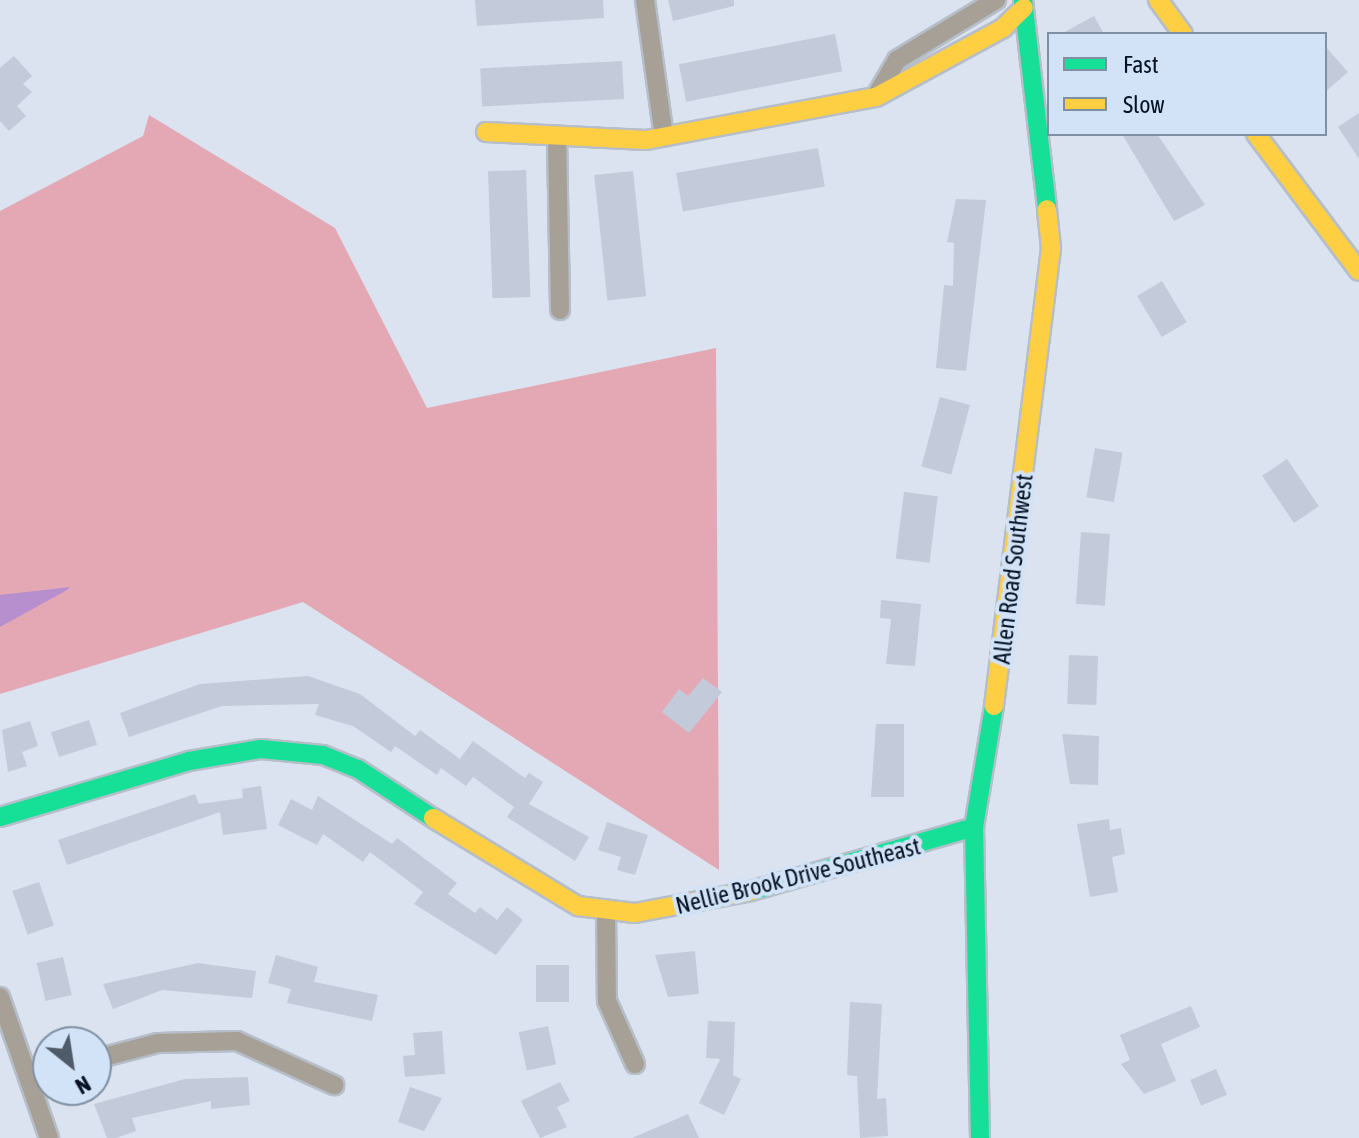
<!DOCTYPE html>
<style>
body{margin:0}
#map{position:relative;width:1359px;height:1138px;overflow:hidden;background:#dae3ef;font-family:"Asap Condensed",sans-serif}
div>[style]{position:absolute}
.forest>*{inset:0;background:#e3a8b4}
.water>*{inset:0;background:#b78fcf}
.building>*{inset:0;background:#c3cada;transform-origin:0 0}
.roads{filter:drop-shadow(2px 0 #b5bec9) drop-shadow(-2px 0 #b5bec9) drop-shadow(0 2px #b5bec9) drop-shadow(0 -2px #b5bec9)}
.street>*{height:18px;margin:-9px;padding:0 9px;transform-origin:9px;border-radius:9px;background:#a7a097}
.fast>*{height:18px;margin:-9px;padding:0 9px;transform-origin:9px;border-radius:9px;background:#16e098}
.slow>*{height:18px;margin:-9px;padding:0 9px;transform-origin:9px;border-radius:9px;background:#ffcf43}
span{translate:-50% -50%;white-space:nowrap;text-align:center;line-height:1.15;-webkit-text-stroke:8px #d2e2f7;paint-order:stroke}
.street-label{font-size:24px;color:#051223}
.legend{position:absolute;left:1047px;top:32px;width:280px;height:104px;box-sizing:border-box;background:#d2e2f7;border:2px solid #808fa2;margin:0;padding:10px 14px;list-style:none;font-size:24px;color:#051223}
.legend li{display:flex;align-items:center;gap:16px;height:40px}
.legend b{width:40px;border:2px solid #808fa2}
.north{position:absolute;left:32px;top:1026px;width:80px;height:80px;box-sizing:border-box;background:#d2e2f7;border:2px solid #808fa2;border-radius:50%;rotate:150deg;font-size:22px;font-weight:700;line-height:32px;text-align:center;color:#051223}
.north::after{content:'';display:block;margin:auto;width:28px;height:36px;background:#505b6a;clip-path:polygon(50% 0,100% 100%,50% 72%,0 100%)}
</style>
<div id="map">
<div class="forest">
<div style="clip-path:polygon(149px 115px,335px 228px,427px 408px,716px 348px,719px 870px,303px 602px,0 694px,0 211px,143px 136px)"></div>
</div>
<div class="water">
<div style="clip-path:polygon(70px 587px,67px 590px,0 627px,0 595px)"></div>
</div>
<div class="building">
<div style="clip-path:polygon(475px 0,603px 0,604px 18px,477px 26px)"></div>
<div style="clip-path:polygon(668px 0,734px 0,734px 6px,673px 21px)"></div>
<div style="clip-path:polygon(1094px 16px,1104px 34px,1061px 34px)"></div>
<div style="left:835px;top:34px;width:38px;height:159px;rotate:79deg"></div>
<div style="clip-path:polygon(1325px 46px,1348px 72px,1325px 92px)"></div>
<div style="clip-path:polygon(14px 56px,32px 76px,23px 84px,32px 92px,17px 106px,26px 116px,9px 131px,0 121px,0 68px)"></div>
<div style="left:622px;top:61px;width:38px;height:142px;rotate:87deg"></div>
<div style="clip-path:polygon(1359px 113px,1359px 159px,1338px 127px)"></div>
<div style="clip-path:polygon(1122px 134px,1157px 134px,1205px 205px,1174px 221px)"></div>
<div style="left:818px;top:148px;width:39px;height:144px;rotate:80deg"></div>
<div style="left:526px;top:170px;width:127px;height:38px;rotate:88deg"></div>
<div style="left:633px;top:171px;width:126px;height:39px;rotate:84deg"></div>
<div style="clip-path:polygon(956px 199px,986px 200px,966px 371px,936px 368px,944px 285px,953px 286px,954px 243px,947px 242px)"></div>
<div style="left:1162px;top:281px;width:48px;height:29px;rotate:59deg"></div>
<div style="left:940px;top:397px;width:31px;height:72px;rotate:15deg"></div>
<div style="left:1095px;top:448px;width:28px;height:50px;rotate:10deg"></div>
<div style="left:1287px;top:459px;width:57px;height:30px;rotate:56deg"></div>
<div style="left:904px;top:492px;width:34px;height:67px;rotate:7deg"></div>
<div style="left:1081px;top:532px;width:29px;height:72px;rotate:4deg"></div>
<div style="clip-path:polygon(881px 600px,921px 604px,915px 666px,886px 664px,891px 619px,880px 618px)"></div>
<div style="left:1069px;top:655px;width:29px;height:49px;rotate:2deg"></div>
<div style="clip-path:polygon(308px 676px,360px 694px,415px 736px,420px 730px,460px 759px,473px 741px,525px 778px,529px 773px,543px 782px,529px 804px,589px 837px,575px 861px,507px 817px,514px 807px,473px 777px,466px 786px,441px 768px,437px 775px,395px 746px,391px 752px,353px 726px,315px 715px,319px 704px,222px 706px,129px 737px,120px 713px,200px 684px)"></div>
<div style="clip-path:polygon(703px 678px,722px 692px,689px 733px,662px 712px,679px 689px,688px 696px)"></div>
<div style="left:89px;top:720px;width:26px;height:40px;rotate:72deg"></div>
<div style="clip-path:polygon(30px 721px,38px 746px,22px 752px,27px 766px,8px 772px,2px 730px)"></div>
<div style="clip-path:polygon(876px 724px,904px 724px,904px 797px,871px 797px)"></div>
<div style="clip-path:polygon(1062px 734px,1099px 736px,1098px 785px,1070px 784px)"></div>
<div style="clip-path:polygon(261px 786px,267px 829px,223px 835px,220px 812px,67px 865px,58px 840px,195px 794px,199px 804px,243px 798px,242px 789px)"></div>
<div style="clip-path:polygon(318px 796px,392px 844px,397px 838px,457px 883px,448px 894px,475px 913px,480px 907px,497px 920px,507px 907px,523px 920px,496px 955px,414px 904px,423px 892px,370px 852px,363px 862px,323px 834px,317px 845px,278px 825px,291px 799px,312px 810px)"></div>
<div style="clip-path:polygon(1109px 819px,1110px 830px,1121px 828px,1125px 854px,1112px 857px,1118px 892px,1090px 897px,1077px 824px)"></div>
<div style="clip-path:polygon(607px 822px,648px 835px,635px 875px,617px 870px,621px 857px,598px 850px)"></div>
<div style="left:39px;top:882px;width:46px;height:28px;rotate:71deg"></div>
<div style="clip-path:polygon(695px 951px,699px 994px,668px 997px,655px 955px)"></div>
<div style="clip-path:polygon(276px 955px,318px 967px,314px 982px,378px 995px,372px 1021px,287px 1003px,291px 989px,268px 983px)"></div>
<div style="left:63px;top:957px;width:39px;height:27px;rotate:77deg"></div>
<div style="clip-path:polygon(198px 963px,256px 971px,252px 998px,162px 990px,113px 1009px,103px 984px)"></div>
<div style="left:536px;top:965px;width:33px;height:37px"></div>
<div style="clip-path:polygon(850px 1002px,882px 1004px,877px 1099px,886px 1098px,888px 1136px,860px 1138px,857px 1076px,847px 1075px)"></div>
<div style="clip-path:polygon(1191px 1006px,1200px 1027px,1161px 1044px,1176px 1081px,1144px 1094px,1121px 1064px,1130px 1060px,1120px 1035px)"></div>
<div style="clip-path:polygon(708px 1021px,735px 1022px,733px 1075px,741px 1079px,724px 1115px,699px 1103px,720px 1059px,706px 1058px)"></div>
<div style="left:548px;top:1026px;width:39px;height:30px;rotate:78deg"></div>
<div style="clip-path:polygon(442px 1031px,445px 1074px,405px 1077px,403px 1056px,415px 1055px,413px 1033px)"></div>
<div style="left:1216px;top:1069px;width:28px;height:28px;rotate:67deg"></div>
<div style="clip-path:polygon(248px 1077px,250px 1105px,211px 1109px,211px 1101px,132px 1118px,136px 1131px,116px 1138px,107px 1138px,94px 1104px,185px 1079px)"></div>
<div style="clip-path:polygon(560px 1082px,570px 1101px,557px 1107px,567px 1127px,540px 1138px,521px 1101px)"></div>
<div style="clip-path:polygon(410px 1087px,442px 1098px,424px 1131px,398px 1122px)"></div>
<div style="clip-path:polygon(688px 1114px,699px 1138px,632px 1138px)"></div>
</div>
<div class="roads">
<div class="street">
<div style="left:645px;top:0;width:138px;rotate:82.1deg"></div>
<div style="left:876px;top:96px;width:42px;rotate:-59.7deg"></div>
<div style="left:897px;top:60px;width:116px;rotate:-31.2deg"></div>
<div style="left:557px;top:136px;width:174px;rotate:89deg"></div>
<div style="left:606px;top:912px;width:89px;rotate:89.4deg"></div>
<div style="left:607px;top:1001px;width:69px;rotate:66deg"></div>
<div style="left:0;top:997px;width:149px;rotate:70.8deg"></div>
<div style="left:96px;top:1059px;width:64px;rotate:-14.5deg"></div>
<div style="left:158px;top:1043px;width:79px;rotate:-1.5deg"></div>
<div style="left:237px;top:1041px;width:107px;rotate:24.4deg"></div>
</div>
<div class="fast">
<div style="left:1023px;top:0;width:210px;rotate:83.4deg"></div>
<div style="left:0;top:817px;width:197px;rotate:-16.5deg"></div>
<div style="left:189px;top:761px;width:73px;rotate:-9.5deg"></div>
<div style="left:261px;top:749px;width:62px;rotate:5.5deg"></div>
<div style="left:323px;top:755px;width:38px;rotate:22deg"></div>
<div style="left:358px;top:769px;width:90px;rotate:33.2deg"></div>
<div style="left:751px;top:891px;width:232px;rotate:-16deg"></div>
<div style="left:980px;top:1138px;width:311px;rotate:-91.1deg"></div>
<div style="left:974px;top:827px;width:123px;rotate:-80.6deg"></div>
</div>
<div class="slow">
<div style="left:1158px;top:0;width:42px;rotate:53.7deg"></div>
<div style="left:486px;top:132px;width:160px;rotate:2.9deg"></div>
<div style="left:646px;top:140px;width:234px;rotate:-10.6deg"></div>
<div style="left:876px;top:97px;width:145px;rotate:-28.5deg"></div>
<div style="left:1003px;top:28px;width:29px;rotate:-44deg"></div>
<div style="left:1256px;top:134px;width:171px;rotate:53.1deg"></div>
<div style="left:994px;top:706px;width:462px;rotate:-82.9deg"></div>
<div style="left:1051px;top:248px;width:39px;rotate:-96deg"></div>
<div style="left:433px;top:818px;width:170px;rotate:31.3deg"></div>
<div style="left:578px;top:906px;width:57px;rotate:7deg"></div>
<div style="left:635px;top:913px;width:118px;rotate:-10.7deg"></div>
</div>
</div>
<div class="street-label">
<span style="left:1013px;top:569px;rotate:-83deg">Allen Road Southwest</span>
<span style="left:798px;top:876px;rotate:-14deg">Nellie Brook Drive Southeast</span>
</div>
<ul class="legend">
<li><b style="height:10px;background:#16e098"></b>Fast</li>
<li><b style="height:10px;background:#ffcf43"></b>Slow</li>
</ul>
<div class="north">N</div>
</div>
